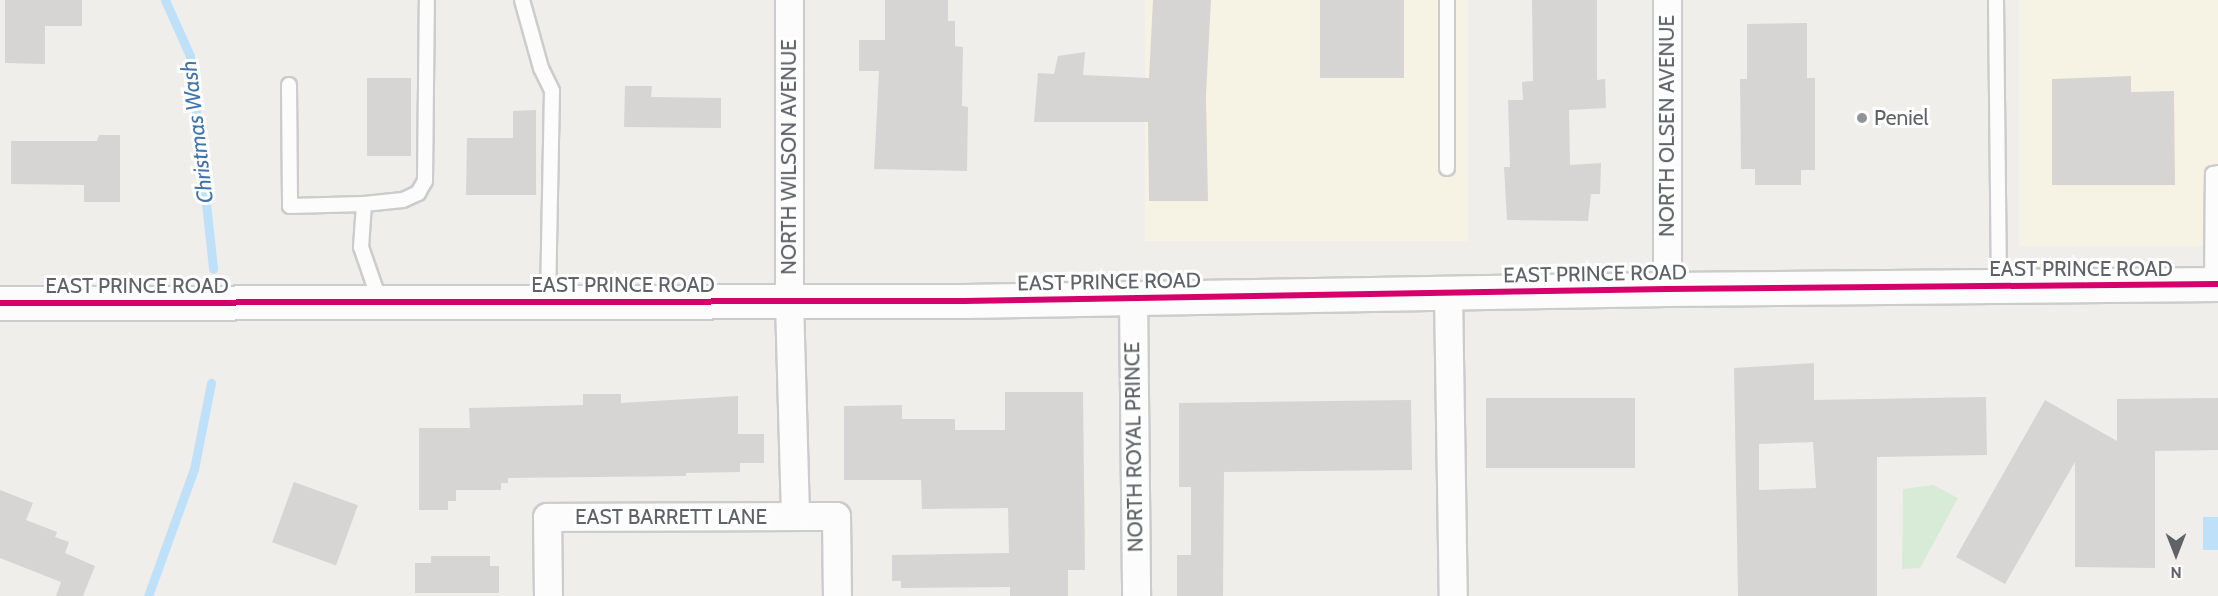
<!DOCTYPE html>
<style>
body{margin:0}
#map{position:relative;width:2218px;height:596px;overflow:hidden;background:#efeeea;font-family:Cabin,sans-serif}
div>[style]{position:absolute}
.commercial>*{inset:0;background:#f7f3e4;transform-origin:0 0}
.green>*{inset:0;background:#d8ebd6}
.water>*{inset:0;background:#bfe0f9;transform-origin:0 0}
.stream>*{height:9px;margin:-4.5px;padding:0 4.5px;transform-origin:4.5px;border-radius:4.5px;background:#bfe0f9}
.building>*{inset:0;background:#d6d5d3;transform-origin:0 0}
.roads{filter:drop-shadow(2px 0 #cbcccc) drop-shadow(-2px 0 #cbcccc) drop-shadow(0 2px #cbcccc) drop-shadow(0 -2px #cbcccc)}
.lane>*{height:14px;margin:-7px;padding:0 7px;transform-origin:7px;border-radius:7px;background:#fdfcfc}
.street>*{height:27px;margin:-13.5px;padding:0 13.5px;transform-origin:13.5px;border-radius:13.5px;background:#fdfcfc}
.secondary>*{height:33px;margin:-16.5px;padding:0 16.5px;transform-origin:16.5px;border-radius:16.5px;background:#fdfcfc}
.cycleway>*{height:6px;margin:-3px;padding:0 3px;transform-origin:3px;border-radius:3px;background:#d6006c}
.dots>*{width:16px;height:16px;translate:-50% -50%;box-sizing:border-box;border:3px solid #fff;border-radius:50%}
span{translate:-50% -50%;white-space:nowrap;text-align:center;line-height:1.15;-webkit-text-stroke:6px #fff;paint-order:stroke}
.poi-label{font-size:21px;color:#5f6368}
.left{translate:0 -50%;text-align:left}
.street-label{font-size:21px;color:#5f6368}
.water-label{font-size:22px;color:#4174aa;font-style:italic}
.north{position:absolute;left:2146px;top:524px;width:60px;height:60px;-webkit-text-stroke:4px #fff;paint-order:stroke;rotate:180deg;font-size:16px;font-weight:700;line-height:24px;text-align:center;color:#5f6368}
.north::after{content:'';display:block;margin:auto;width:21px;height:27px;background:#5f6368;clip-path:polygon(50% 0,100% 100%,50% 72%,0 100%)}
</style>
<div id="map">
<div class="commercial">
<div style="left:1145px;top:0;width:323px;height:241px"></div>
<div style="left:2019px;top:0;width:199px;height:246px"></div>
</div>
<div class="green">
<div style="clip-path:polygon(1933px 485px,1958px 498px,1920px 568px,1902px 569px,1903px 489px)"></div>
</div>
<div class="water">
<div style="left:2203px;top:517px;width:15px;height:33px"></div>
</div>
<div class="stream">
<div style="left:165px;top:0;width:61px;rotate:65.9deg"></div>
<div style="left:190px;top:56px;width:214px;rotate:83.8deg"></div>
<div style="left:148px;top:596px;width:135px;rotate:-70.1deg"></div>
<div style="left:194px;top:469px;width:88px;rotate:-78.8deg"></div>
</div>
<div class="building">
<div style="clip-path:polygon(5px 0,82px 0,82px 26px,45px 26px,45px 64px,5px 63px)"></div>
<div style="clip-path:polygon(885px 0,948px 0,948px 21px,955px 21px,955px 46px,963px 47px,962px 106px,968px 107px,967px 171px,874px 169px,879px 71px,859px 71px,859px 40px,885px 40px)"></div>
<div style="clip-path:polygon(1153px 0,1211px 0,1206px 95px,1208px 201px,1149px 201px,1148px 122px,1034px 122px,1038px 73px,1054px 74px,1058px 56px,1085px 52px,1083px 75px,1149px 78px)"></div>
<div style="left:1320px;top:0;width:84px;height:78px"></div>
<div style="clip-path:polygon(1532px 0,1597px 0,1597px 80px,1605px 79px,1606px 108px,1569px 110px,1570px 165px,1601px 163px,1600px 194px,1591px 194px,1588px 221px,1507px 220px,1504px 167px,1510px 167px,1508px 100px,1523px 100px,1522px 82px,1533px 81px)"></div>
<div style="clip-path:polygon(1807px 23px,1807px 78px,1815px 78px,1815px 170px,1801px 170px,1801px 185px,1755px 185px,1755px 169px,1741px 169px,1740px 79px,1747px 79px,1747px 24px)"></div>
<div style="clip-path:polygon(2131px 76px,2131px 92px,2174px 91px,2175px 185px,2052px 185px,2052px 79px)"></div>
<div style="left:367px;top:78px;width:44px;height:78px"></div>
<div style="clip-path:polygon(625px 86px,652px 86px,651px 97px,721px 98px,721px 128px,624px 127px)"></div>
<div style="clip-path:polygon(536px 110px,536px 195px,466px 195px,467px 138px,513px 138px,513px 111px)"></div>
<div style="clip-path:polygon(99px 135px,120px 135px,120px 202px,84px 202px,84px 185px,11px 184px,11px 141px,97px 141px)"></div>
<div style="clip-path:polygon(evenodd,1814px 363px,1814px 400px,1986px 397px,1987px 455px,1877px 457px,1877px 596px,1738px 596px,1734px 368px,1814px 363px,1813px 442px,1816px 488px,1759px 490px,1759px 444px,1813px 442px)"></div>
<div style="clip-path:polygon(1005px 392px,1083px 392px,1085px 570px,1068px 570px,1068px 596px,1010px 596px,1010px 587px,901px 588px,901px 581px,892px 581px,892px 555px,1009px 553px,1008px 508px,922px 509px,921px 480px,844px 480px,844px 406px,902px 405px,902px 419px,955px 419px,955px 430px,1005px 430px)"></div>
<div style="clip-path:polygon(583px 394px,621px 394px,621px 403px,738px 396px,738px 434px,764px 434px,764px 463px,740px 463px,740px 472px,686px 473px,686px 476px,508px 478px,508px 483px,501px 483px,501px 490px,456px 490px,456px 501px,448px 501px,448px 510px,419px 510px,419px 428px,470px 428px,469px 408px,583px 405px)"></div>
<div style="left:1486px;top:398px;width:149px;height:70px"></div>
<div style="clip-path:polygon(2218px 398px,2218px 450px,2155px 451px,2155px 568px,2075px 567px,2075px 462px,2005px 584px,1956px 557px,2045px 400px,2117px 441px,2117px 399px)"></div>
<div style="clip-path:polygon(1411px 400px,1412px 470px,1224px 472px,1223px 596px,1177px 596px,1177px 555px,1191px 555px,1191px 487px,1179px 487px,1179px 403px)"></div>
<div style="left:294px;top:482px;width:68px;height:64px;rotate:20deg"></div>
<div style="clip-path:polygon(0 490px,33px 503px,26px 520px,57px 532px,55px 537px,69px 542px,65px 553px,95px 566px,83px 596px,56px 596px,61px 582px,0 558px)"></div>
<div style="clip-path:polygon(431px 556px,490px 556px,490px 566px,499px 566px,499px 593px,415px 593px,415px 563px,431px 563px)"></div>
</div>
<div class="roads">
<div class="lane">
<div style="left:522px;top:0;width:71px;rotate:74.4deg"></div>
<div style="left:541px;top:68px;width:25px;rotate:64deg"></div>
<div style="left:552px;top:91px;width:211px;rotate:91.1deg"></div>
<div style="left:1996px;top:0;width:286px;rotate:89.4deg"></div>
<div style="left:289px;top:85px;width:121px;rotate:89.5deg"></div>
<div style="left:290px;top:206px;width:74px;rotate:-1.5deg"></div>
<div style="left:364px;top:204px;width:43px;rotate:94deg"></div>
<div style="left:361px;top:247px;width:58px;rotate:70.9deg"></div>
<div style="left:1447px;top:168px;width:168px;rotate:-90deg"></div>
<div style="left:364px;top:204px;width:39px;rotate:-6deg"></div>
<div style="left:403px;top:200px;width:17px;rotate:-25deg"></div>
<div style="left:418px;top:193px;width:14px;rotate:-60deg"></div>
<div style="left:425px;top:181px;width:181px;rotate:-89.4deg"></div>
<div style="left:2212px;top:284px;width:110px;rotate:-89.5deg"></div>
<div style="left:2213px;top:174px;width:5px;rotate:-11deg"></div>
</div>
<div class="street">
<div style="left:789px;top:0;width:301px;rotate:90deg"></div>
<div style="left:789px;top:301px;width:215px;rotate:88.4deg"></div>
<div style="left:795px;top:516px;width:41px"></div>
<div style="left:836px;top:516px;width:80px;rotate:89.3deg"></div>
<div style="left:1667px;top:0;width:289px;rotate:90deg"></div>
<div style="left:1448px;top:293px;width:303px;rotate:89.1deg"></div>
<div style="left:1133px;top:298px;width:298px;rotate:89.4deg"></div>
<div style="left:548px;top:596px;width:79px;rotate:-90.7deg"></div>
<div style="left:547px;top:517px;width:248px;rotate:-0.2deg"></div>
</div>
<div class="secondary">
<div style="left:0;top:303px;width:964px;rotate:-0.12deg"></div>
<div style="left:964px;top:301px;width:703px;rotate:-0.98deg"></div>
<div style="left:1667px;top:289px;width:551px;rotate:-0.52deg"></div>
</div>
</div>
<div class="cycleway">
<div style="left:0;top:303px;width:964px;rotate:-0.12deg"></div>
<div style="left:964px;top:301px;width:703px;rotate:-0.98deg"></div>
<div style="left:1667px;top:289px;width:551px;rotate:-0.52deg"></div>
</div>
<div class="dots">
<div style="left:1862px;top:118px;background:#919496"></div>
</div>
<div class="poi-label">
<span class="left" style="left:1874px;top:118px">Peniel</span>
</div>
<div class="street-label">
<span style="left:1667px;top:126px;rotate:-90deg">NORTH OLSEN AVENUE</span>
<span style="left:789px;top:157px;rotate:-90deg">NORTH WILSON AVENUE</span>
<span style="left:2081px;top:269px">EAST PRINCE ROAD</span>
<span style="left:1595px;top:274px;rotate:-1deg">EAST PRINCE ROAD</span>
<span style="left:1109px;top:282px;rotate:-1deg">EAST PRINCE ROAD</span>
<span style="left:623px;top:285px">EAST PRINCE ROAD</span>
<span style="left:137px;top:286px">EAST PRINCE ROAD</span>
<span style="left:1134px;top:447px;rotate:-91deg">NORTH ROYAL PRINCE</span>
<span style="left:671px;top:517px">EAST BARRETT LANE</span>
</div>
<div class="water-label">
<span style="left:197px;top:132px;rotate:-97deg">Christmas Wash</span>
</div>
<div class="north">N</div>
</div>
